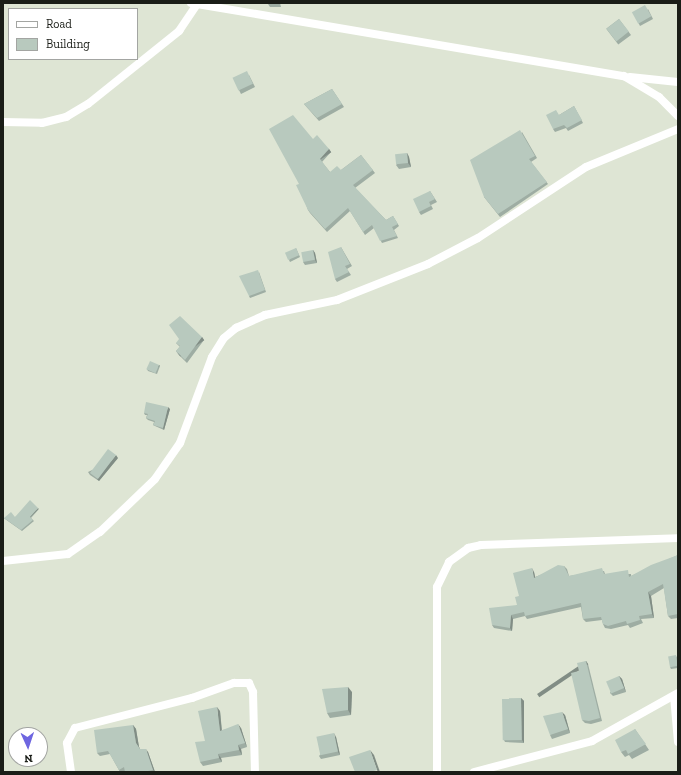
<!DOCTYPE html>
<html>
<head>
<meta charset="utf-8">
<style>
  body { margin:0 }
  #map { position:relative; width:681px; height:775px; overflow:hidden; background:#dee5d4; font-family:"Zilla Slab",serif }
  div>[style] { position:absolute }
  .minor>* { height:8px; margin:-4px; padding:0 4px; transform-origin:4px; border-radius:4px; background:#fff }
  .wall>* { inset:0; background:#9eada3; transform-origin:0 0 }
  .shaded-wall>* { inset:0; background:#818d85; transform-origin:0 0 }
  .building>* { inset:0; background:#b8c9be; transform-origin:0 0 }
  span { translate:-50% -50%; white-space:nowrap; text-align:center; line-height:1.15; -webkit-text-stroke:3.5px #fff; paint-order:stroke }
  .frame { position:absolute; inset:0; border:4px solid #1a1d17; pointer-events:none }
  .legend { position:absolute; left:8px; top:8px; width:130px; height:52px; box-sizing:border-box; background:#fff; border:1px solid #a3a5a2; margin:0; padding:5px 7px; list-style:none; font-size:12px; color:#1a1d17 }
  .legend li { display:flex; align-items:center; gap:8px; height:20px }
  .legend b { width:20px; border:1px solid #a3a5a2 }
  .north { position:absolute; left:8px; top:727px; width:40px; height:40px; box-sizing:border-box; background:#fff; border:1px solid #a3a5a2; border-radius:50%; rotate:177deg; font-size:11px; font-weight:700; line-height:16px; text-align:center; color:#1a1d17 }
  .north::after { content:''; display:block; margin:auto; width:14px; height:18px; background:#6e66e0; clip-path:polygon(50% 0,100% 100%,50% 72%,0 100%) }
</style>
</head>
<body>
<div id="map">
  <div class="minor">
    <div style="left:191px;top:3px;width:439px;rotate:9.6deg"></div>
    <div style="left:624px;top:76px;width:41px;rotate:31deg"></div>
    <div style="left:659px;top:97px;width:27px;rotate:45deg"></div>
    <div style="left:630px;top:77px;width:48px;rotate:5.9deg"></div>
    <div style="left:3px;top:122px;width:39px;rotate:1deg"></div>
    <div style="left:42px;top:123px;width:25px;rotate:-14deg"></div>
    <div style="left:66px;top:117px;width:26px;rotate:-31deg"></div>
    <div style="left:88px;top:104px;width:117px;rotate:-38.7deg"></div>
    <div style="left:179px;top:31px;width:34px;rotate:-56deg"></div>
    <div style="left:3px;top:561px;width:65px;rotate:-6.1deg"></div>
    <div style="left:68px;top:554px;width:39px;rotate:-35deg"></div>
    <div style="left:100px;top:532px;width:76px;rotate:-43.9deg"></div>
    <div style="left:155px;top:479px;width:44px;rotate:-55.2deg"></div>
    <div style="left:180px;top:443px;width:92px;rotate:-69.6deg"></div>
    <div style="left:212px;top:357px;width:22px;rotate:-58deg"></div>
    <div style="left:224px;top:338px;width:16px;rotate:-40deg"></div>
    <div style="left:236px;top:328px;width:32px;rotate:-24deg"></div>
    <div style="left:265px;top:315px;width:74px;rotate:-11.8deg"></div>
    <div style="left:337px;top:300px;width:98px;rotate:-21.6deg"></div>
    <div style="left:428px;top:264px;width:56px;rotate:-27.5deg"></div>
    <div style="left:478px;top:238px;width:129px;rotate:-33.3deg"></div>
    <div style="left:586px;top:167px;width:100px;rotate:-22.4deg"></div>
    <div style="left:674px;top:696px;width:46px;rotate:85deg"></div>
    <div style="left:71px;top:772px;width:29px;rotate:-98deg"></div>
    <div style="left:67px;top:743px;width:17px;rotate:-62deg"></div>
    <div style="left:75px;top:728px;width:121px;rotate:-14.4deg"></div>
    <div style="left:192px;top:698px;width:45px;rotate:-19.7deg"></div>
    <div style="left:234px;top:683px;width:15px"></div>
    <div style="left:249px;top:683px;width:10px;rotate:66deg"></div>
    <div style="left:253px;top:692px;width:80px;rotate:88.6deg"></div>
    <div style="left:437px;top:772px;width:185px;rotate:-90deg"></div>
    <div style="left:437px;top:587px;width:28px;rotate:-64deg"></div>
    <div style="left:449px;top:562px;width:24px;rotate:-36deg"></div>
    <div style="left:468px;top:548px;width:13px;rotate:-13deg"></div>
    <div style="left:481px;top:545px;width:197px;rotate:-2deg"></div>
    <div style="left:474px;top:772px;width:122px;rotate:-14.7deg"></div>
    <div style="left:592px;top:741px;width:98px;rotate:-29.2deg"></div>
  </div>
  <div class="wall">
    <div style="clip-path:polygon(280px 3px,281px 7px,270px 7px,268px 4px)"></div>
    <div style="clip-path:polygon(648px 9px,653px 19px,640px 26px,638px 22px)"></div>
    <div style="left:619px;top:19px;width:20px;height:16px;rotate:53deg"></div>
    <div style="clip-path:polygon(249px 75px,255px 87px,241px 94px,239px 90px)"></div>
    <div style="clip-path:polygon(332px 89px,344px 107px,319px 121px,304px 104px)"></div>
    <div style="clip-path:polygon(574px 106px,583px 123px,568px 131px,566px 128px,555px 132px,553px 129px,559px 115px)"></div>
    <div style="clip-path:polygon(522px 132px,537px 158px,531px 162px,548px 184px,500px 217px,484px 197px)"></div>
    <div style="clip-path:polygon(313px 139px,329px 149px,331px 152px,322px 162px,330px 172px,341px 170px,361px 155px,375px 173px,355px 188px,386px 220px,393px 216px,399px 226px,394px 230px,398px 238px,382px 243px,374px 228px,365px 235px,350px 211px,327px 232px,310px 213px,308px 210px,299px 184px)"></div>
    <div style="clip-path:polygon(407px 153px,409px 157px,411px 167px,399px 169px,396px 165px)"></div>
    <div style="clip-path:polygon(430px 191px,437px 202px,431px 205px,433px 209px,421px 215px,419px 212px)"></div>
    <div style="clip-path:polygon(341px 247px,352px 266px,347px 269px,351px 275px,337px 282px,335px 279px)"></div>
    <div style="clip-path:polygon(296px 248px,300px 257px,290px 262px,289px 260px)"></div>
    <div style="clip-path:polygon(313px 250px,315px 253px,317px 263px,305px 265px,303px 262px)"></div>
    <div style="clip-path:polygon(259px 272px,266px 292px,250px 298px,249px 296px)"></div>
    <div style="clip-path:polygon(202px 337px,204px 340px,187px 363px,178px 354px,176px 351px,180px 347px,176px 343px)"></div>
    <div style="clip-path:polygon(159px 365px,160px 366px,157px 374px,148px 371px,147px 369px)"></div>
    <div style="clip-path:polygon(170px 409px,164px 430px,155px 426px,153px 425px,154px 422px,148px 420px,146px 418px,147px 415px,145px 415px,144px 413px)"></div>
    <div style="clip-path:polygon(118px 458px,99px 481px,90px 475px,88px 472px)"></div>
    <div style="clip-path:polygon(39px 509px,31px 518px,34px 521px,22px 531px,5px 519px,4px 518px,15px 517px)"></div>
    <div style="clip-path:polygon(678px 555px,678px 618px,671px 619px,668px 616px,664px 588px,651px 596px,654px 618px,641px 619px,643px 623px,630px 628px,628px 625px,611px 629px,605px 628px,603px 624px,602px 620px,586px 622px,583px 619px,581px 607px,527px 619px,525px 616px,513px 619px,512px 631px,494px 628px,492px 625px,517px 605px,519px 596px,534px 572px,535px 577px,564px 566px,567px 569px,569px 576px,604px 571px,605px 574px,631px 574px,631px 576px)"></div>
    <div style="clip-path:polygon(677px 656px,678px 668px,671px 669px,670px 667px)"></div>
    <div style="clip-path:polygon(586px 661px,588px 664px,602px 721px,591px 724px,585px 723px,582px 720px,579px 671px)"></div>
    <div style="clip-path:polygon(619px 676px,622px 679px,626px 692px,613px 696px,610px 693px)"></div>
    <div style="clip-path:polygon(352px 692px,351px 715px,330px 718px,327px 713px)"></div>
    <div style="clip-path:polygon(521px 698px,524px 701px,524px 743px,505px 742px,503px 738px)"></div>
    <div style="clip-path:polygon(220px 711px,222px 730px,241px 728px,247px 747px,241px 749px,242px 755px,221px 758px,222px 762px,203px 766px,200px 762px,205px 741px)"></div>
    <div style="clip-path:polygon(565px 715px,570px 733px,552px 739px,550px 735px)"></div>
    <div style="clip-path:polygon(133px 725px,136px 729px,139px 747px,140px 749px,148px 752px,155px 772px,120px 772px,110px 754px,100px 756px,97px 753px)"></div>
    <div style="clip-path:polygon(635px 729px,649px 750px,632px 759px,629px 755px,625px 757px,621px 752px)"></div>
    <div style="clip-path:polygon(336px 737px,340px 755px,321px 759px,319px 756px)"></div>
  </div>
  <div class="shaded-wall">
    <div style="left:329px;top:149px;width:4px;height:13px;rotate:56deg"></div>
    <div style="clip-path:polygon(407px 153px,409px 157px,411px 167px,408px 163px)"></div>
    <div style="clip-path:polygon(313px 250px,315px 253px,317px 263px,315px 260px)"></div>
    <div style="left:202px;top:337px;width:4px;height:29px;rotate:56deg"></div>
    <div style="left:159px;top:365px;width:1px;height:9px;rotate:45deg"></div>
    <div style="clip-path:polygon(168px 407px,170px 409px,164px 430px,163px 428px)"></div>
    <div style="clip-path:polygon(116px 455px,118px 458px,99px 481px,97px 479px)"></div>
    <div style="left:38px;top:508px;width:1px;height:12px;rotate:45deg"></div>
    <div style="clip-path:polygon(532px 568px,534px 572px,536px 581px,534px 578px)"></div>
    <div style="clip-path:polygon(648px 592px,651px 596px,654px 618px,652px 614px)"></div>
    <div style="clip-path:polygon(511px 615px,513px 619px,512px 631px,510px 628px)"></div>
    <div style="left:586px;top:661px;width:4px;height:59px;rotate:56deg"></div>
    <div style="clip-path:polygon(619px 676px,622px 679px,626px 692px,624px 688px)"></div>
    <div style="clip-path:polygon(348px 687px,352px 692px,351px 715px,348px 710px)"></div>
    <div style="clip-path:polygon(521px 698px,524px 701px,524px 743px,522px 740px)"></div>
    <div style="clip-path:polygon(217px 707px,220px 711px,222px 735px,220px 731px)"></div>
    <div style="clip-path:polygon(562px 712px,565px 715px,570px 733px,568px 729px)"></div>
    <div style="clip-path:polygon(238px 724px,241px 728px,247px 747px,245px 743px)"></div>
    <div style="clip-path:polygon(133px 725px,136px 729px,139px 747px,142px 753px,136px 743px)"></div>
    <div style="clip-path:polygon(334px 733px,336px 737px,340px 755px,338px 752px)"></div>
    <div style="clip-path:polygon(238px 745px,241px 749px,242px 755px,239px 750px)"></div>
    <div style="clip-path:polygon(146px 749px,148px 752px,155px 772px,153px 770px)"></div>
    <div style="clip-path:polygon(370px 750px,374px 755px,380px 772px,378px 772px,377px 770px)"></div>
    <div style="clip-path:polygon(218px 754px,221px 758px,222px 762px,219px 758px)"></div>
  </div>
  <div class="building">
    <div style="clip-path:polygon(268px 3px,278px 3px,268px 4px)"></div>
    <div style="left:645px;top:5px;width:13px;height:15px;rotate:61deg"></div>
    <div style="left:619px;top:19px;width:16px;height:16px;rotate:52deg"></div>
    <div style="left:247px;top:71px;width:14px;height:16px;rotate:65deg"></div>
    <div style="clip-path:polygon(332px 89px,342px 104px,317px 118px,304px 104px)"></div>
    <div style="clip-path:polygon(574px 106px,582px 120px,567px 128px,564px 125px,553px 129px,546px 115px,556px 110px,559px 115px)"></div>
    <div style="clip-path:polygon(293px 115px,313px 139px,317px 135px,329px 149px,320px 159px,330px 172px,337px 166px,341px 170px,361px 155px,373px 170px,353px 185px,386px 220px,393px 216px,398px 224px,392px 227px,397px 236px,380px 241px,372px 225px,363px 232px,348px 208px,325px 229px,308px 210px,296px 185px,299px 184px,269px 129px)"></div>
    <div style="clip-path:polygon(520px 130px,535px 156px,529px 159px,547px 182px,498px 214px,484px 197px,470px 160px)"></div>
    <div style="left:407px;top:153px;width:10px;height:12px;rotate:84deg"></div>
    <div style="clip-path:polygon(430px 191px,435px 199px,429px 202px,431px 206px,419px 212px,413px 199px)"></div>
    <div style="clip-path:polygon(341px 247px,350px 264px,345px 266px,349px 272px,335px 279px,328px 252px)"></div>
    <div style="left:296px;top:248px;width:8px;height:12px;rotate:67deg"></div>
    <div style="left:313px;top:250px;width:10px;height:12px;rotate:79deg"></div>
    <div style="clip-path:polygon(258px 270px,265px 290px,249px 296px,239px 276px)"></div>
    <div style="clip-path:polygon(180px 316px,202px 337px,185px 360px,176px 351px,180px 346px,176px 343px,179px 339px,169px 325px)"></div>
    <div style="left:150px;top:361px;width:10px;height:9px;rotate:24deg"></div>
    <div style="clip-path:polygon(146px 402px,168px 407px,163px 428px,153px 425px,155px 421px,146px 418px,148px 414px,144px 413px)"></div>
    <div style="left:108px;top:449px;width:10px;height:30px;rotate:37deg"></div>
    <div style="clip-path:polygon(30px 500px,38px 508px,30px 517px,33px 520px,21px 530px,4px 518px,11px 512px,15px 517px)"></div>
    <div style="clip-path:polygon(678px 555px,678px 614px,668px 616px,663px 584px,648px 592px,652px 614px,639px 616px,640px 620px,627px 624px,626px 621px,608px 626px,603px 624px,601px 617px,583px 619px,581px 603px,525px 616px,524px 612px,511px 615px,510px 628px,492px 625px,489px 608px,517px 605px,515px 597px,519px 596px,513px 573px,532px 568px,534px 578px,558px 565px,564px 566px,569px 576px,602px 568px,604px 574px,628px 570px,629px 577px,651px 565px)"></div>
    <div style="left:676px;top:655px;width:11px;height:8px;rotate:80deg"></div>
    <div style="clip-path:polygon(586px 661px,600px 718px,589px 721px,582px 720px,571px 673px,579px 671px,577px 663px)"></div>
    <div style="left:619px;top:676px;width:13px;height:14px;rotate:67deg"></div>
    <div style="clip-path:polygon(348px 687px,348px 710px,327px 713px,322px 689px)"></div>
    <div style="left:521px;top:698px;width:42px;height:19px;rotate:89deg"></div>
    <div style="clip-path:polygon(217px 707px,220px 731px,238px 724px,245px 743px,238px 745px,239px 750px,218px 754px,219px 758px,200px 762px,195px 742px,205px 741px,198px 711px)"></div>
    <div style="clip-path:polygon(562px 712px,568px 729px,550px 735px,543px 716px)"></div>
    <div style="clip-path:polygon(133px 725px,136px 743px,140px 749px,146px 749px,153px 770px,148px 771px,148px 772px,125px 772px,124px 767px,119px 770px,108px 751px,97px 753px,94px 730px)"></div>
    <div style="clip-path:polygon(635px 729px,646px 744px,628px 754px,626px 750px,621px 752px,615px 740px)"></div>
    <div style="left:334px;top:733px;width:19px;height:18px;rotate:78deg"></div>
    <div style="clip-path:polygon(370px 750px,377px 770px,371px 772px,355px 772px,349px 757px)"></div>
  </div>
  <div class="frame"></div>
  <ul class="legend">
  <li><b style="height:5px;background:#fff"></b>Road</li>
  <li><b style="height:11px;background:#b8c9be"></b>Building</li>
  </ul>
  <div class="north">N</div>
</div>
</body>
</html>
